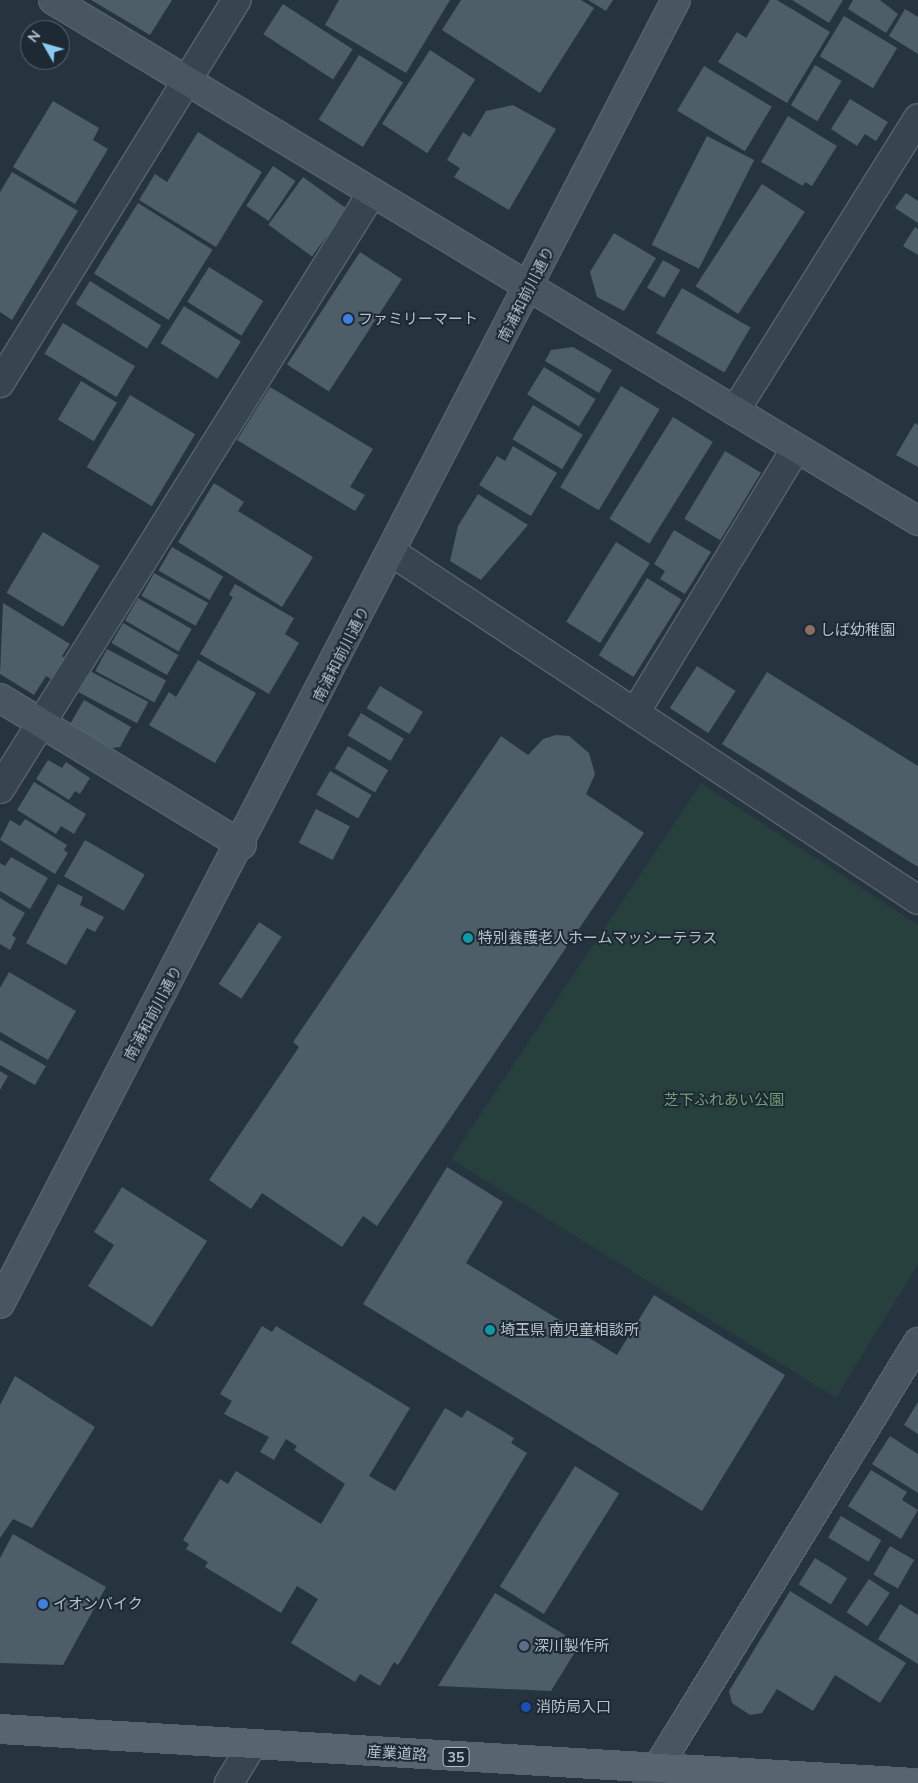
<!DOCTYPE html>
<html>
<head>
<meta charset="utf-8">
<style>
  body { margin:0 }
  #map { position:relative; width:918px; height:1783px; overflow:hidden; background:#25343e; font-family:Mulish,"Noto Sans JP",sans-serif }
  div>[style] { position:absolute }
  .green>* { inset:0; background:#273f3d }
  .building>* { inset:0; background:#4e5e69; transform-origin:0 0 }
  .roads { filter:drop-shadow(1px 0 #57636c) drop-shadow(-1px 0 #57636c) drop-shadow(0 1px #57636c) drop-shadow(0 -1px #57636c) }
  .street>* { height:28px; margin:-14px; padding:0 14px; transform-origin:14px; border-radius:14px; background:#39454e }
  .secondary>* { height:28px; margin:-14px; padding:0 14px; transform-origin:14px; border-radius:14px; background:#475661 }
  .primary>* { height:28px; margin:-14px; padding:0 14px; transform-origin:14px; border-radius:14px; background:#57656e }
  .dots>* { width:14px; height:14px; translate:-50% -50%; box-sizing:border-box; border:2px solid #1e2a33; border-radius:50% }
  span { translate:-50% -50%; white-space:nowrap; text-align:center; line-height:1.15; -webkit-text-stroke:4px #1e2a33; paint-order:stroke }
  .shield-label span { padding:1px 4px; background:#1e2a33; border:1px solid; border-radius:4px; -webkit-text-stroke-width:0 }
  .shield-label { font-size:14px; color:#b5c0c9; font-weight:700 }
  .street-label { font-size:15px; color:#b5c0c9 }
  .poi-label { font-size:15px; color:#b5c0c9 }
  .left { translate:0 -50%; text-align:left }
  .park-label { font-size:15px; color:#739e74 }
  .north { position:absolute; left:20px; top:20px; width:50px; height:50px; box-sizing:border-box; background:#1e2a33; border:1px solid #5a666f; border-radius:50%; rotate:308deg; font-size:14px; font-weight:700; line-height:20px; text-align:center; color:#b5c0c9 }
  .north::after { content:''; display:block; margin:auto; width:18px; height:22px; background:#8ccaf6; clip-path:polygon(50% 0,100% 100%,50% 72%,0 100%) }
</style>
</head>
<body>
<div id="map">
  <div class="green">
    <div style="clip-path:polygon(701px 783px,918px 925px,918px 1264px,836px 1398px,451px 1159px)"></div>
  </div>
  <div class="building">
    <div style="clip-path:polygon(91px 0,172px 0,150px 35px)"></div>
    <div style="clip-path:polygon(339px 0,450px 0,406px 73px,325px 25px)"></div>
    <div style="clip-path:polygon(461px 0,581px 0,594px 8px,540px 93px,442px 30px)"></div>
    <div style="clip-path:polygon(588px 0,613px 0,606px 11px)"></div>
    <div style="clip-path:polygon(770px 0,777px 0,830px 32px,787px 103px,718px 62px,737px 32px,746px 38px)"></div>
    <div style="clip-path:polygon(792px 0,843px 0,829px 23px)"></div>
    <div style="clip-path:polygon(853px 0,880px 0,898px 14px,886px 33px,848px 9px)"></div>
    <div style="left:283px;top:4px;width:83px;height:36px;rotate:33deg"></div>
    <div style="clip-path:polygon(905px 9px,918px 17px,918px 54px,889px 36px)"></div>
    <div style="left:844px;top:16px;width:62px;height:47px;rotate:31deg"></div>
    <div style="left:430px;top:50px;width:54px;height:88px;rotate:33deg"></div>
    <div style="left:359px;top:55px;width:52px;height:76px;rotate:32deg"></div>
    <div style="left:815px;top:65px;width:31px;height:47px;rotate:31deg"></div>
    <div style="left:704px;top:66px;width:79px;height:52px;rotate:31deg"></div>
    <div style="clip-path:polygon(850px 99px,888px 122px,876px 141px,865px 134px,857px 146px,831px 129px)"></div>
    <div style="clip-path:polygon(53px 101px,99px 128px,93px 140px,108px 149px,75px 204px,13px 167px)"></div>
    <div style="clip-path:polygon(513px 105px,556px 129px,509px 210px,454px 177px,460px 168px,447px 160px,463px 132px,470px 137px,486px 111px)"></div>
    <div style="clip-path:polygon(788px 116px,837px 146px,812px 186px,805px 182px,803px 186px,761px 162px)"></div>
    <div style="clip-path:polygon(198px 132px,262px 172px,216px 247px,139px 200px,155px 174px,167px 182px)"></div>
    <div style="left:707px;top:136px;width:53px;height:122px;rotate:27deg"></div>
    <div style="left:273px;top:166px;width:27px;height:48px;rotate:34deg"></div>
    <div style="clip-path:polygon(12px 172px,78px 211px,12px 320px,0 312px,0 192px)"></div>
    <div style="left:303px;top:177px;width:54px;height:59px;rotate:36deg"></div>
    <div style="left:762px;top:184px;width:51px;height:122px;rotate:33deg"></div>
    <div style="clip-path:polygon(906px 193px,918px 201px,918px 223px,895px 208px)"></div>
    <div style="left:138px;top:203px;width:88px;height:83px;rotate:32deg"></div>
    <div style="clip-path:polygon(915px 227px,918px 229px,918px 255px,903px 246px)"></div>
    <div style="clip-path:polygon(614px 233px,656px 258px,624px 311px,597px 297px,590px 272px)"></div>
    <div style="left:360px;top:252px;width:50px;height:134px;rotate:33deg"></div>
    <div style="left:663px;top:260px;width:20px;height:32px;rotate:30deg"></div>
    <div style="left:209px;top:267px;width:64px;height:41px;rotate:32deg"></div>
    <div style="left:90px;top:281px;width:84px;height:27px;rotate:32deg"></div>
    <div style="left:682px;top:288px;width:79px;height:52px;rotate:30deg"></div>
    <div style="left:184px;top:306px;width:67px;height:44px;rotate:32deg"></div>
    <div style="left:63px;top:323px;width:84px;height:36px;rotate:31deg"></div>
    <div style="clip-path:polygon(573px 347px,612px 370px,599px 393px,545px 361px,551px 350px)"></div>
    <div style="left:544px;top:367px;width:61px;height:32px;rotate:32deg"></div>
    <div style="left:81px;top:381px;width:42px;height:45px;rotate:31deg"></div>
    <div style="left:621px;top:386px;width:45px;height:118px;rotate:31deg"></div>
    <div style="clip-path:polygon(270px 387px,373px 449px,350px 487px,365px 495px,355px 511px,237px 440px)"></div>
    <div style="left:130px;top:395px;width:76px;height:84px;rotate:31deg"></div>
    <div style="left:533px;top:405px;width:58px;height:40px;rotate:31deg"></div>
    <div style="left:673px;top:417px;width:47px;height:120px;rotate:32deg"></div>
    <div style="clip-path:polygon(915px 423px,918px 425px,918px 467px,896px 455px)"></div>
    <div style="clip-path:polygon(513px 446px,557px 473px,531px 516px,479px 485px,497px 456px,505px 461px)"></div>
    <div style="left:725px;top:451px;width:42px;height:79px;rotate:31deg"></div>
    <div style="clip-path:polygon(214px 483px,244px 502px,238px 511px,313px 557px,282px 607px,178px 542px)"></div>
    <div style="clip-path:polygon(478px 494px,528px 525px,481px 580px,450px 561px,458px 526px)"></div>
    <div style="clip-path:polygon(674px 530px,711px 552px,685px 594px,660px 579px,665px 571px,654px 564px)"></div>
    <div style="left:43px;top:532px;width:66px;height:71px;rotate:31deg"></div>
    <div style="left:616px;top:542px;width:40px;height:94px;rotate:32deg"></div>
    <div style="left:172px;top:547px;width:59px;height:27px;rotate:30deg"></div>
    <div style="left:154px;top:573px;width:62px;height:26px;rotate:29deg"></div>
    <div style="left:647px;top:578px;width:41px;height:91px;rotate:32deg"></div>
    <div style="clip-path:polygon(235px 584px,294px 618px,285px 634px,299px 643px,269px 694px,200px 654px,233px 597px,229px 595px)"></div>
    <div style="left:138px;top:598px;width:62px;height:26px;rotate:30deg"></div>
    <div style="clip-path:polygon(3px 603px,70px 644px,62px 656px,70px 662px,58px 683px,46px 676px,34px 695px,0 674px)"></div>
    <div style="left:123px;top:623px;width:64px;height:23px;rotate:30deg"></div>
    <div style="left:107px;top:649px;width:67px;height:25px;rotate:28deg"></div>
    <div style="clip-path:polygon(198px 660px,256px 693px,215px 763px,149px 725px,169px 692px,176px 697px)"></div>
    <div style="left:697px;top:666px;width:46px;height:50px;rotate:33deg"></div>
    <div style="left:90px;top:671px;width:66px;height:24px;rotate:28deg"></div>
    <div style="clip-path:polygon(767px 672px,918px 766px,918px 867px,722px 744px)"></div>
    <div style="left:380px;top:686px;width:50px;height:26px;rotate:31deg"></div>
    <div style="clip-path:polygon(84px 700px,131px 727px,120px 747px,112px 748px,70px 724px)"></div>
    <div style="left:361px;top:713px;width:50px;height:26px;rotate:31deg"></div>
    <div style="clip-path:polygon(556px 735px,569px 736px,589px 753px,595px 774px,586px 794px,644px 833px,377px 1226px,363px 1216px,342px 1247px,262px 1193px,251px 1209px,209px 1180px,299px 1047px,293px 1042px,501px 736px,528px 755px,543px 739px)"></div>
    <div style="left:348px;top:746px;width:47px;height:26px;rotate:31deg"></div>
    <div style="clip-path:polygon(48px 760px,62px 768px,66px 762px,90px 778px,80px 794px,75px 791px,69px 800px,36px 779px)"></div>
    <div style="left:330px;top:771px;width:48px;height:27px;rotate:30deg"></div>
    <div style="clip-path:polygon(34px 782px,86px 814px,74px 834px,61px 826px,56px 834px,17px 810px)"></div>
    <div style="left:316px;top:809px;width:38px;height:38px;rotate:27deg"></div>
    <div style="clip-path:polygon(25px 819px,67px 845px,64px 850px,68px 853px,55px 874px,0 840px,10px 820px,20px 826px)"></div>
    <div style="left:85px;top:840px;width:69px;height:42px;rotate:30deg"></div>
    <div style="clip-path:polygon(11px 857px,48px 878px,30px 909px,0 891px,0 863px,5px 866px)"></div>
    <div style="clip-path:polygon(58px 884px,83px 897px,80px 905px,104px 917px,95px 932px,87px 928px,66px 965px,26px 943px)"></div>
    <div style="clip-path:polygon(0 898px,25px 913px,12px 935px,16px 938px,10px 950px,0 944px)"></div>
    <div style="left:259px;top:922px;width:27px;height:74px;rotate:33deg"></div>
    <div style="clip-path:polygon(9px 972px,76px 1011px,48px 1060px,0 1032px,0 988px)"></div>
    <div style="clip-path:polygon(0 1040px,46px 1066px,35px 1085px,0 1065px)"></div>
    <div style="clip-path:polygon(0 1071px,8px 1076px,0 1090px)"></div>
    <div style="clip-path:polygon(447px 1167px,503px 1202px,466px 1263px,617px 1355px,654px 1295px,785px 1375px,702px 1511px,363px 1304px)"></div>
    <div style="clip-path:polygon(122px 1187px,207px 1241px,152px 1327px,88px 1286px,114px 1245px,94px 1232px)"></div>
    <div style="clip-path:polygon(262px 1326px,272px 1332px,276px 1326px,410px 1408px,369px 1476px,395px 1491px,445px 1408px,462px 1418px,467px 1410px,514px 1438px,511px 1443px,527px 1453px,398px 1665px,394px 1662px,380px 1686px,360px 1674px,355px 1682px,291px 1643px,318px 1599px,297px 1586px,281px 1613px,205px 1567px,208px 1562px,186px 1549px,189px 1544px,183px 1540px,220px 1479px,228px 1484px,236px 1471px,321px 1524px,345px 1484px,294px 1450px,297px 1446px,286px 1439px,274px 1460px,260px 1452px,269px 1437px,224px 1414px,232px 1401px,220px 1394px)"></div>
    <div style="clip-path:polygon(15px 1376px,95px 1427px,32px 1528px,13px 1519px,0 1538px,0 1405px)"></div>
    <div style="clip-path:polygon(918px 1402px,918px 1434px,904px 1425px)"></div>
    <div style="clip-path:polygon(890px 1436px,918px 1454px,918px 1493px,872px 1464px)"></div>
    <div style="left:575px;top:1466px;width:52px;height:142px;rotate:32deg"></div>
    <div style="clip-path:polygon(871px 1470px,907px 1492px,902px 1500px,918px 1510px,901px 1539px,848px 1506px)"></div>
    <div style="left:841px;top:1516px;width:47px;height:25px;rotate:31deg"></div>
    <div style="clip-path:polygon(13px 1534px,106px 1587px,63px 1665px,0 1663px,0 1558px)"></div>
    <div style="left:890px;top:1546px;width:28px;height:33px;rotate:30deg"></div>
    <div style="left:815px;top:1558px;width:38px;height:31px;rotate:32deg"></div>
    <div style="left:869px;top:1579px;width:25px;height:40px;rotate:34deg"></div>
    <div style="clip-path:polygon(790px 1591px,906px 1663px,880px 1703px,835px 1675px,813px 1711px,777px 1689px,762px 1713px,750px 1715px,732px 1703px,729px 1691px)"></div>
    <div style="clip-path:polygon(495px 1593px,580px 1644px,551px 1691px,438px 1686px)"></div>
    <div style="clip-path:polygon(900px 1604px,918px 1615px,918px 1664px,878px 1639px)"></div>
  </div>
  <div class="roads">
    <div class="street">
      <div style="left:0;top:383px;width:450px;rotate:-58.3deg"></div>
      <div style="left:735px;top:411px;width:345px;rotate:-58deg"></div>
      <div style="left:393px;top:553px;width:629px;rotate:33.46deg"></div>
      <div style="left:635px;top:713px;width:310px;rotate:-58.7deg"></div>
      <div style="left:0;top:789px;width:703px;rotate:-58.03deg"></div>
      <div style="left:229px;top:1783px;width:44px;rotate:-58.8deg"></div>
    </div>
    <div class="secondary">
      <div style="left:53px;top:0;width:1010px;rotate:31.06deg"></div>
      <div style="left:0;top:698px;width:283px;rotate:31.3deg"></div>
      <div style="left:0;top:1304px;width:1469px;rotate:-62.6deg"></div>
      <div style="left:648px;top:1783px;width:517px;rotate:-58.52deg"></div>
    </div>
    <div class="primary">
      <div style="left:0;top:1729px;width:915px;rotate:3.38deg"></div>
    </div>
  </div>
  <div class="dots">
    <div style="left:348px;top:319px;background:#3f7fe0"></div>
    <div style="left:810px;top:630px;background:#8d6e63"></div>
    <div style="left:468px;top:938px;background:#0f9aa8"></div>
    <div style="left:490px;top:1330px;background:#0f9aa8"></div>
    <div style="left:43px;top:1604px;background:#3f7fe0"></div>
    <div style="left:524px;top:1646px;background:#5c6f8a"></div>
    <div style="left:526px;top:1707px;background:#1a4fb4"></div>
  </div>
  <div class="shield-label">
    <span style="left:456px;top:1757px">35</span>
  </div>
  <div class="street-label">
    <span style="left:526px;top:294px;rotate:-63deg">南浦和前川通り</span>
    <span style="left:341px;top:654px;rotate:-63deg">南浦和前川通り</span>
    <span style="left:153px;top:1013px;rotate:-62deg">南浦和前川通り</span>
    <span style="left:397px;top:1753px;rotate:3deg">産業道路</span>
  </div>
  <div class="poi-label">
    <span class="left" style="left:358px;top:319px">ファミリーマート</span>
    <span class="left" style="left:820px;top:630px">しば幼稚園</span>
    <span class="left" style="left:478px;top:938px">特別養護老人ホームマッシーテラス</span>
    <span class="left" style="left:500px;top:1330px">埼玉県 南児童相談所</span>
    <span class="left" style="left:53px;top:1604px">イオンバイク</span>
    <span class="left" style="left:534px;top:1646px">深川製作所</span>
    <span class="left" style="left:536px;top:1707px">消防局入口</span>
  </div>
  <div class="park-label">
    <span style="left:724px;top:1100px">芝下ふれあい公園</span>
  </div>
  <div class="north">N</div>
</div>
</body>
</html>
